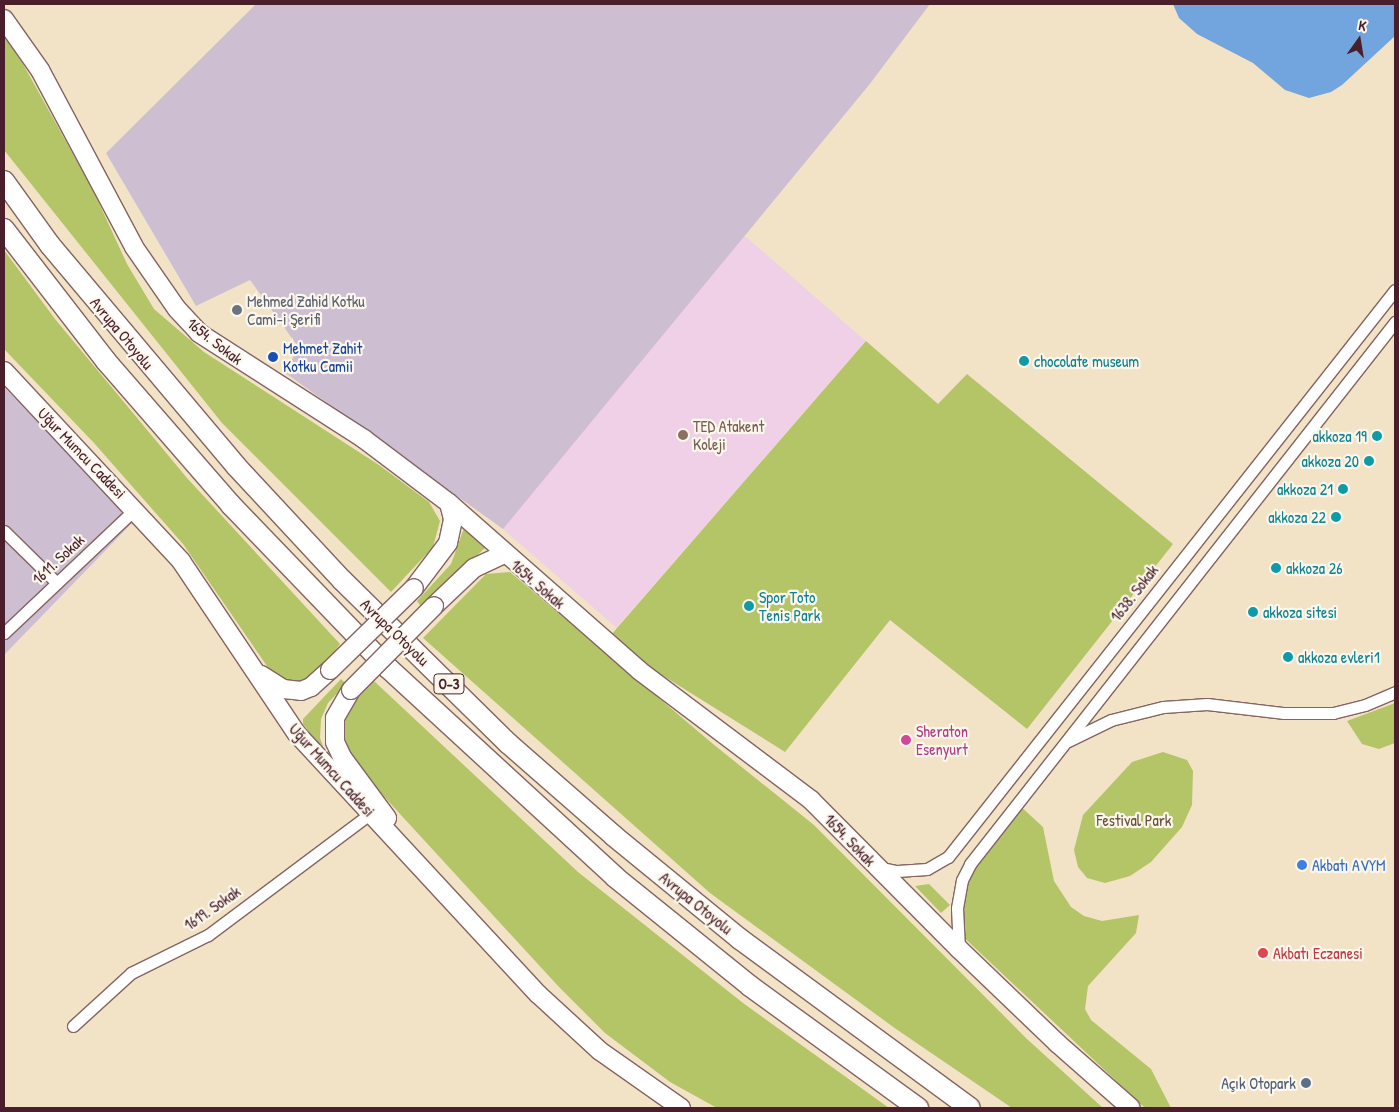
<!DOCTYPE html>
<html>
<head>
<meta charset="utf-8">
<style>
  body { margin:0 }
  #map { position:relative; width:1399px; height:1112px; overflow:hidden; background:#f2e3c7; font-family:"Patrick Hand",sans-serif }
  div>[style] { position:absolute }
  .built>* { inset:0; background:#efd0e6; transform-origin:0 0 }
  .industrial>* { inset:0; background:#cdbed2 }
  .green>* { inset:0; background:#b4c568 }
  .water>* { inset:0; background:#72a5de }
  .roads { filter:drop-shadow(1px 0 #856462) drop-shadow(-1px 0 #856462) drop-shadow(0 1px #856462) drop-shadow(0 -1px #856462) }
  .minor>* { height:11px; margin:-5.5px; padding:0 5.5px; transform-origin:5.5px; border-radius:5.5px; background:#fff }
  .primary>* { height:18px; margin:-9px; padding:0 9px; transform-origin:9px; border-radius:9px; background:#fff }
  .motorway>* { height:20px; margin:-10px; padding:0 10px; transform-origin:10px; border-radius:10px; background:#fff }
  .bridges { filter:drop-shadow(1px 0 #856462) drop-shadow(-1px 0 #856462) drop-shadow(0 1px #856462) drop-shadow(0 -1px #856462) }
  .primary-bridge>* { height:18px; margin:-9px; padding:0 9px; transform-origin:9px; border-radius:9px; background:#fff }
  .dots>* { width:14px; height:14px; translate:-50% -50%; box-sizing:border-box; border:2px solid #fbf7ec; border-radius:50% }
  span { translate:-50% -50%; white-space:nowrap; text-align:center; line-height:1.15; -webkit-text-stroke:4.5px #fbf7ec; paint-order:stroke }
  .shield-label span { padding:1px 4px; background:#fbf7ec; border:1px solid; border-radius:4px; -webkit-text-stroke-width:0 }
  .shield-label { font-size:15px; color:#4a1f2b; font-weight:700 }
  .worship-label { font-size:16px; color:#5b616d }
  .left { translate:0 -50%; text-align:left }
  .street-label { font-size:16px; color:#4a1f2b }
  .transit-label { font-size:16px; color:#164399 }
  .culture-label { font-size:16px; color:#0d838f }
  .right { translate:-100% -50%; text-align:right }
  .education-label { font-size:16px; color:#785e54 }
  .hotel-label { font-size:16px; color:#b23c85 }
  .park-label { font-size:16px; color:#6a513d }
  .shop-label { font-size:16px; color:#366cbe }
  .health-label { font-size:16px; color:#be3a42 }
  .service-label { font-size:16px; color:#4e5e75 }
  .frame { position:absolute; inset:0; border:5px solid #4a1f2b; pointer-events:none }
  .north { position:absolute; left:1334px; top:15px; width:50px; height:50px; -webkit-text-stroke:4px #fbf7ec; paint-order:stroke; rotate:13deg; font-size:14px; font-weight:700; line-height:20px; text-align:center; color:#4a1f2b }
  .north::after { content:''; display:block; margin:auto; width:18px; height:22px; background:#4a1f2b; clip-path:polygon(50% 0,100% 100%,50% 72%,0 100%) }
</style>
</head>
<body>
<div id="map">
  <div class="built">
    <div style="left:745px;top:236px;width:160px;height:380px;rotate:41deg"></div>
  </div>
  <div class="industrial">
    <div style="clip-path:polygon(256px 4px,930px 4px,869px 85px,503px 529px,284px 372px,299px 348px,250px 280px,196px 306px,106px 153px)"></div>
    <div style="clip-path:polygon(4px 387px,133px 522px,4px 655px)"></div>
  </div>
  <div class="green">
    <div style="clip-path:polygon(4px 36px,23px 64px,93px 190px,127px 264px,154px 309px,204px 352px,379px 465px,429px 502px,440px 521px,433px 547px,391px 592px,222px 423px,4px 150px)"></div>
    <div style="clip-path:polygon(4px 250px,55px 319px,187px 478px,340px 644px,317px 675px,294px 685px,269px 669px,183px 544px,94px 443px,4px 349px)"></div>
    <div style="clip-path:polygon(866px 341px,938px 404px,967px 374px,1173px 544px,1027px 729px,890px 620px,785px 752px,654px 670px,611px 635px)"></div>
    <div style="clip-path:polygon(464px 528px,486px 547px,422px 608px,417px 601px,451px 564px)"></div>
    <div style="clip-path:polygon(510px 572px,713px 744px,814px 825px,1027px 1039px,1103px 1108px,1012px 1108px,896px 1029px,710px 893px,423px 638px,486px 574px)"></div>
    <div style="clip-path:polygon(341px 679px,346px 684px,328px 703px,321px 719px,320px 738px,327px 757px,303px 724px,303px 719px)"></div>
    <div style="clip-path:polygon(374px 681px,578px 872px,743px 1003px,889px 1108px,717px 1108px,670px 1082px,605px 1033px,559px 987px,367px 778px,346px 748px,342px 735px,344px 712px)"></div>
    <div style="clip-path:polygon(1395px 703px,1395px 743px,1379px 749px,1362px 744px,1347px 721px)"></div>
    <div style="clip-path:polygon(1163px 752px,1187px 760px,1193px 771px,1192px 805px,1182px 827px,1151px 862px,1130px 876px,1105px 883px,1087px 878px,1078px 867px,1074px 850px,1083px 815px,1132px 762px)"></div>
    <div style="clip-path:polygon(1018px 804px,1043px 827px,1054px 881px,1071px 907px,1084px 916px,1102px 921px,1139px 915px,1136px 933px,1088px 986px,1085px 1009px,1091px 1020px,1151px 1069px,1171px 1108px,1145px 1108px,957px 931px,960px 887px)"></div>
    <div style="clip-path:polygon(929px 884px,950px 905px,941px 913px,915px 886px)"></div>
  </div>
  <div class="water">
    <div style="clip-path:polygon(1173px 4px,1395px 4px,1395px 36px,1342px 85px,1331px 92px,1309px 98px,1285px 90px,1253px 63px,1197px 34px,1179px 18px)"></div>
  </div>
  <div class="roads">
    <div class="minor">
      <div style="left:4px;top:531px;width:74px;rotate:44.5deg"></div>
      <div style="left:4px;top:633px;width:180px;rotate:-43.4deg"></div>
      <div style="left:1068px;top:741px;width:48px;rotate:-26deg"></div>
      <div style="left:1111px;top:720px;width:54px;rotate:-14deg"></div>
      <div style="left:1163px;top:707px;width:44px;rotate:-3.9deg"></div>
      <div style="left:1207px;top:704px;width:78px;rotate:6.7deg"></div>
      <div style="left:1284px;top:713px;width:49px"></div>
      <div style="left:1333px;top:713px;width:33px;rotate:-14deg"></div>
      <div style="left:1365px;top:705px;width:33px;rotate:-23deg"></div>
      <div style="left:881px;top:868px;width:16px;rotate:11deg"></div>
      <div style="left:897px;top:871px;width:30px;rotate:-4deg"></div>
      <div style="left:927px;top:869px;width:24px;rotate:-30deg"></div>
      <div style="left:948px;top:857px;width:722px;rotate:-51.75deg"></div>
      <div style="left:959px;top:949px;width:41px;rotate:-92.8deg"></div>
      <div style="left:957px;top:908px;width:28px;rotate:-80deg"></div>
      <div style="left:962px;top:880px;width:18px;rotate:-63deg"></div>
      <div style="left:970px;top:864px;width:689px;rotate:-51.9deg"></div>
      <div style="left:73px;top:1026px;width:79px;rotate:-42.4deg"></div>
      <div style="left:131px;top:973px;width:86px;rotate:-26.3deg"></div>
      <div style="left:208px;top:935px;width:202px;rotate:-36.8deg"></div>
    </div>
    <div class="primary">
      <div style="left:4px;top:19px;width:62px;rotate:54.8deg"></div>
      <div style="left:40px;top:70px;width:200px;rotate:62deg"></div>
      <div style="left:134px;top:247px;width:75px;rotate:55.3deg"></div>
      <div style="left:177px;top:309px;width:33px;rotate:47deg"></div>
      <div style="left:199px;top:333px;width:196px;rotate:32.7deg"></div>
      <div style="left:364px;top:439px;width:106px;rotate:37deg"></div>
      <div style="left:449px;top:503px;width:254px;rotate:41.3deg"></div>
      <div style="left:640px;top:671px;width:214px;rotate:37deg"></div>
      <div style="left:811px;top:800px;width:210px;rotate:45.2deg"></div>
      <div style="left:959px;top:949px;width:136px;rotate:43.8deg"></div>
      <div style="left:1057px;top:1043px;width:98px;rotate:41.3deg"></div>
      <div style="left:4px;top:371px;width:260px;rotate:47deg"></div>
      <div style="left:181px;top:561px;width:208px;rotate:56.2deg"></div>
      <div style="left:297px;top:734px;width:355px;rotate:47.2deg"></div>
      <div style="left:538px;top:994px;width:84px;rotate:42.6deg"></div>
      <div style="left:600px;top:1051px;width:99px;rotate:35.1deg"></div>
      <div style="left:414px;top:588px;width:56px;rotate:-52.9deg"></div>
      <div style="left:448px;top:543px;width:25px;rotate:-78deg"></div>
      <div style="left:453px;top:519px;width:16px;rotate:-104deg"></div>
      <div style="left:434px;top:606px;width:55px;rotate:-43.5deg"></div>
      <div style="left:474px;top:568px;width:33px;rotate:-25deg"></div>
      <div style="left:261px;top:675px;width:26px;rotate:32deg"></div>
      <div style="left:283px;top:689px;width:18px;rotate:6deg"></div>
      <div style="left:301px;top:691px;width:11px;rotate:-22deg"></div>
      <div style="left:311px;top:687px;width:25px;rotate:-42deg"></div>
      <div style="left:351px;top:690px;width:32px;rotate:120deg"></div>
      <div style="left:335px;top:718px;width:24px;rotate:90deg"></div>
      <div style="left:335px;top:742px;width:17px;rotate:65deg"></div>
      <div style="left:342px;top:757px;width:76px;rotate:53.6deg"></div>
    </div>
    <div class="motorway">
      <div style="left:4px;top:181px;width:79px;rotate:54.3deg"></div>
      <div style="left:50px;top:245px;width:289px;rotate:49.9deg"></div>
      <div style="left:236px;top:466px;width:156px;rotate:47.1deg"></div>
      <div style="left:342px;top:580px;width:234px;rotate:44.5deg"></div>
      <div style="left:509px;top:744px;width:140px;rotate:41.2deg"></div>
      <div style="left:614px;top:836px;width:163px;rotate:39.3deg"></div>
      <div style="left:740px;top:939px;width:285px;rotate:36.3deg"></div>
      <div style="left:4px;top:229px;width:167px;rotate:52.3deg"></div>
      <div style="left:106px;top:361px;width:191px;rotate:49deg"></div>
      <div style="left:231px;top:505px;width:226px;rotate:46.1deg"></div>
      <div style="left:388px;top:668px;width:309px;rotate:42.6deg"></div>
      <div style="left:615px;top:877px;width:174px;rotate:38.9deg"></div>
      <div style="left:750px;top:986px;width:208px;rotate:36deg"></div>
    </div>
  </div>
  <div class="bridges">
    <div class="primary-bridge">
      <div style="left:330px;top:670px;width:117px;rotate:-44.3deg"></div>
      <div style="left:351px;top:690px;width:118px;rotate:-45.3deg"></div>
    </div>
  </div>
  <div class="dots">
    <div style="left:237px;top:310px;background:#6b7280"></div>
    <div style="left:273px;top:357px;background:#1a4fb4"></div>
    <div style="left:1024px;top:361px;background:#0f9aa8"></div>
    <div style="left:683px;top:435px;background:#8d6e63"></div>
    <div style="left:1377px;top:436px;background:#0f9aa8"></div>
    <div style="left:1369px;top:461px;background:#0f9aa8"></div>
    <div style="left:1343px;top:489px;background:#0f9aa8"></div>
    <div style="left:1336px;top:517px;background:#0f9aa8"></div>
    <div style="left:1276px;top:568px;background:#0f9aa8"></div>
    <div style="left:749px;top:606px;background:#0f9aa8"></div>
    <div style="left:1253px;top:612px;background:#0f9aa8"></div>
    <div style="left:1288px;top:657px;background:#0f9aa8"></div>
    <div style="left:906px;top:740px;background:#d1479c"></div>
    <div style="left:1302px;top:865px;background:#3f7fe0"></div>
    <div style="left:1263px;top:953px;background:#e0444e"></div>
    <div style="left:1306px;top:1083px;background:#5c6f8a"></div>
  </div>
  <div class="shield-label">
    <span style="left:449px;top:684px">O-3</span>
  </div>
  <div class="worship-label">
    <span class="left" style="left:247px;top:310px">Mehmed Zahid Kotku<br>Cami-i Şerifi</span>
  </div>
  <div class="street-label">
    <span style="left:122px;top:333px;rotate:50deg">Avrupa Otoyolu</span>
    <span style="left:215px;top:341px;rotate:38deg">1654. Sokak</span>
    <span style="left:82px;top:453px;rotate:46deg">Uğur Mumcu Caddesi</span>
    <span style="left:58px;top:559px;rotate:-43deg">1611. Sokak</span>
    <span style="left:538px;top:584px;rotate:41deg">1654. Sokak</span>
    <span style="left:1134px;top:593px;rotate:-52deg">1638. Sokak</span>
    <span style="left:395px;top:632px;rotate:44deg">Avrupa Otoyolu</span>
    <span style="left:332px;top:770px;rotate:48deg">Uğur Mumcu Caddesi</span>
    <span style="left:850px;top:840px;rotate:46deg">1654. Sokak</span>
    <span style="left:696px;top:903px;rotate:39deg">Avrupa Otoyolu</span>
    <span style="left:212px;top:908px;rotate:-35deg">1619. Sokak</span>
  </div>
  <div class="transit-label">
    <span class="left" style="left:283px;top:357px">Mehmet Zahit<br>Kotku Camii</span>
  </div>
  <div class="culture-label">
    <span class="left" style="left:1034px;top:361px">chocolate museum</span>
    <span class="right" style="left:1367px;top:436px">akkoza 19</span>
    <span class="right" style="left:1359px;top:461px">akkoza 20</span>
    <span class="right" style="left:1333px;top:489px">akkoza 21</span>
    <span class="right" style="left:1326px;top:517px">akkoza 22</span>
    <span class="left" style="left:1286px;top:568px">akkoza 26</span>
    <span class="left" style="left:759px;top:606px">Spor Toto<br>Tenis Park</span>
    <span class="left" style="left:1263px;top:612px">akkoza sitesi</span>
    <span class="left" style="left:1298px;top:657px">akkoza evleri1</span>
  </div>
  <div class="education-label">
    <span class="left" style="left:693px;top:435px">TED Atakent<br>Koleji</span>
  </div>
  <div class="hotel-label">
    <span class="left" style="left:916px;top:740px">Sheraton<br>Esenyurt</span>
  </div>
  <div class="park-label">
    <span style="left:1134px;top:820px">Festival Park</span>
  </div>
  <div class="shop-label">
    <span class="left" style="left:1312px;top:865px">Akbatı AVYM</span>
  </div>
  <div class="health-label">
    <span class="left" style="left:1273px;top:953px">Akbatı Eczanesi</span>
  </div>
  <div class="service-label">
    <span class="right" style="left:1296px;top:1083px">Açık Otopark</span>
  </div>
  <div class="frame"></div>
  <div class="north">K</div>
</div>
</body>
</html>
